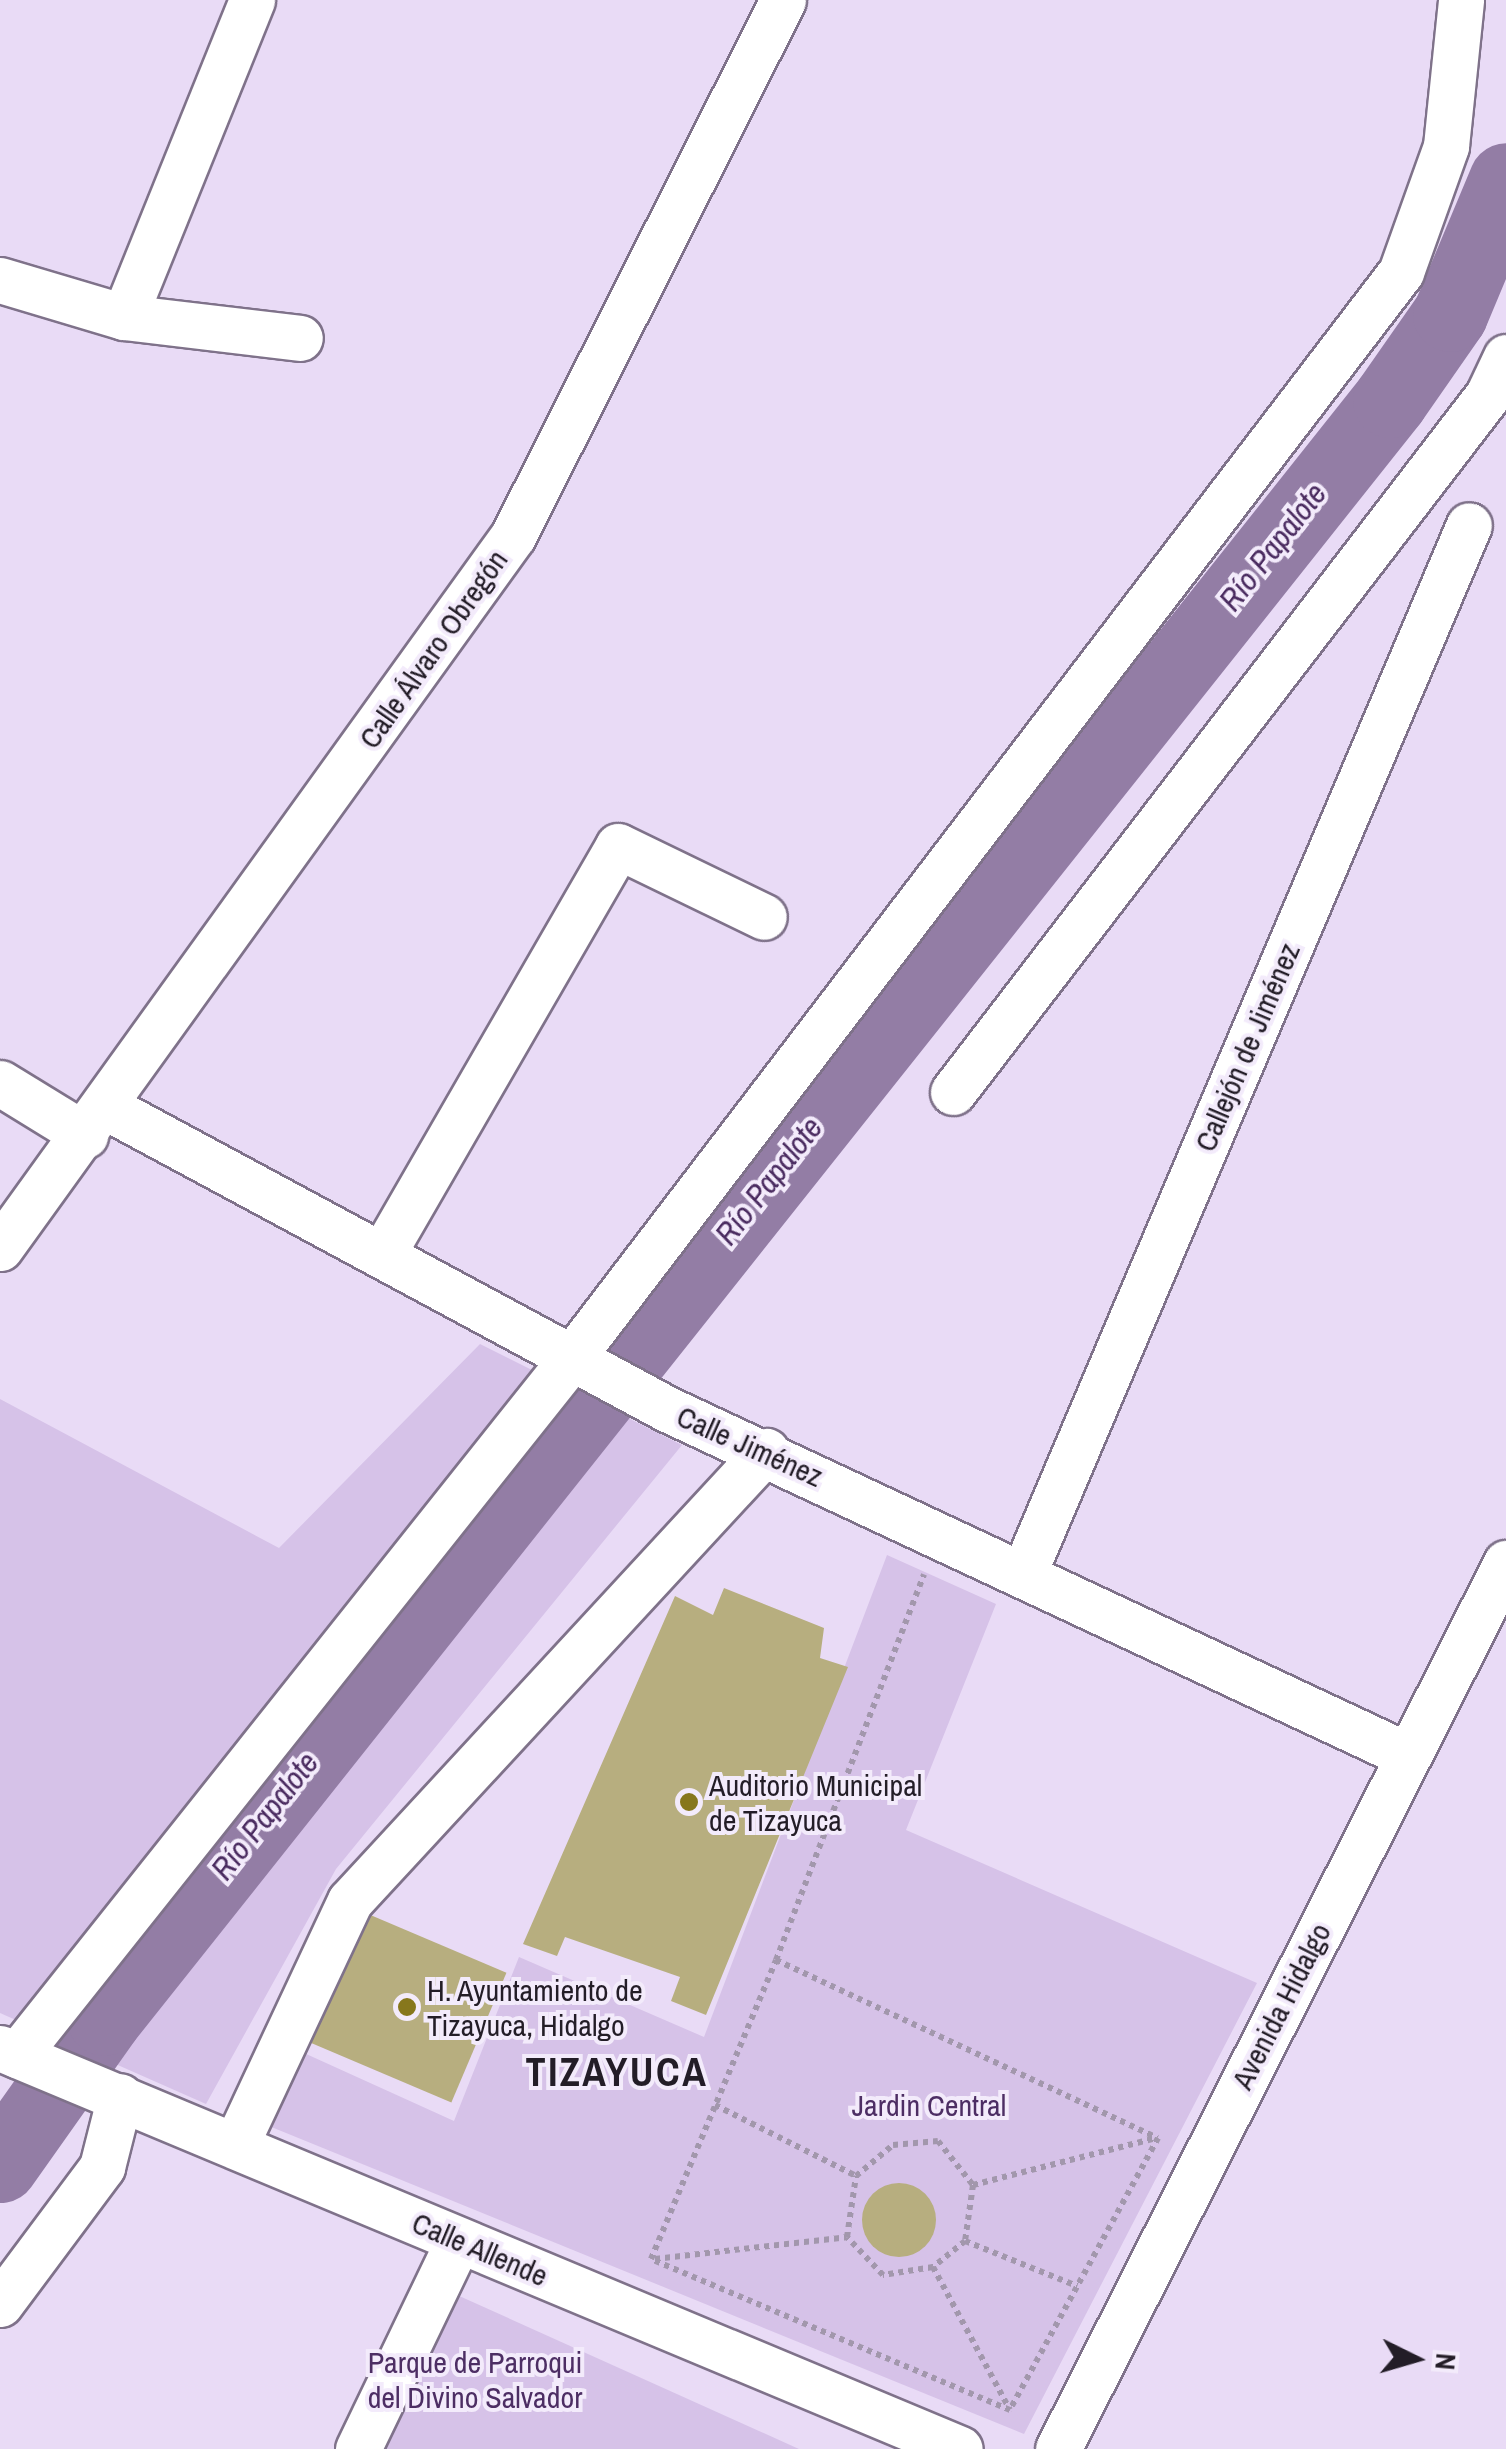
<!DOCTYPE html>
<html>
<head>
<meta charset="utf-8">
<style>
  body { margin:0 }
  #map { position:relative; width:1506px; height:2449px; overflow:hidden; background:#e9dbf6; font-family:"Archivo Narrow",sans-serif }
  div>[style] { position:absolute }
  .green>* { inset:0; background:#d6c2e8 }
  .river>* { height:75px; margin:-37.5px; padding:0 37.5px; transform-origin:37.5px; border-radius:37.5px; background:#937da5 }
  .building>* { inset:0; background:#b7ae7f; transform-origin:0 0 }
  .round { border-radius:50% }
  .path>* { height:6px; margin-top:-3px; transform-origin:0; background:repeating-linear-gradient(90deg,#a297ac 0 5px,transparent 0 10px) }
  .roads { filter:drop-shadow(2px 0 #7f728a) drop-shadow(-2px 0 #7f728a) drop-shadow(0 2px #7f728a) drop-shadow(0 -2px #7f728a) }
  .minor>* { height:45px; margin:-22.5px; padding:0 22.5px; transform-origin:22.5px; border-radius:22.5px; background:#fff }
  .dots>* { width:28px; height:28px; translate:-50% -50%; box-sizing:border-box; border:5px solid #f3ebfb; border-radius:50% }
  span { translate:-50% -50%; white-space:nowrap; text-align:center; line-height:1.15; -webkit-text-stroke:8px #f3ebfb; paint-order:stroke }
  .street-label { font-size:30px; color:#231d27 }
  .poi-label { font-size:30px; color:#231d27 }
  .left { translate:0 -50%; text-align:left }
  .park-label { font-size:30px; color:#4d2e64 }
  .water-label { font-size:32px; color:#4a2b60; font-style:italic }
  .district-label { font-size:40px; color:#231d27; font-weight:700; letter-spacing:2.5px }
  .north { position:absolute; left:1366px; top:2309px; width:100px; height:100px; -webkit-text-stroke:8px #f3ebfb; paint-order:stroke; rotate:95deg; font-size:28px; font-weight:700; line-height:40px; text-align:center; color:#231d27 }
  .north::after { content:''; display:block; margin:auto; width:35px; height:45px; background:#231d27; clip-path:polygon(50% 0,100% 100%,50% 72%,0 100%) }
</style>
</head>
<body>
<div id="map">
  <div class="green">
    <div style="clip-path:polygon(480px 1344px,682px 1445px,336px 1869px,206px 2104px,0 2013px,0 1399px,279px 1548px)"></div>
    <div style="clip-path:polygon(887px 1555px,996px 1604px,906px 1830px,1257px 1983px,1024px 2434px,264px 2124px,293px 2048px,454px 2121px,519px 1957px,704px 2037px)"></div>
    <div style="clip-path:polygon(437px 2286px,799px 2449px,364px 2449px)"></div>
  </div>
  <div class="river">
    <div style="left:0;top:2165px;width:180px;rotate:-54.7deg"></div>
    <div style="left:104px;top:2018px;width:2067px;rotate:-51.52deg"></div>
    <div style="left:1390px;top:400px;width:105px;rotate:-55.1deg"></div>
    <div style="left:1450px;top:314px;width:145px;rotate:-67.3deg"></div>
  </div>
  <div class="building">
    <div style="clip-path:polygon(724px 1588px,824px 1628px,820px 1658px,848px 1667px,706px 2015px,671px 2001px,680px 1977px,565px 1937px,557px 1956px,523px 1944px,675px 1596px,713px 1615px)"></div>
    <div style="left:361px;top:1911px;width:158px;height:141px;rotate:23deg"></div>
    <div class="round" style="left:862px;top:2183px;width:74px;height:74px"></div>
  </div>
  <div class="path">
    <div style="left:776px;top:1960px;width:421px;rotate:25deg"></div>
    <div style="left:1158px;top:2138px;width:310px;rotate:118.6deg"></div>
    <div style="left:1010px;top:2410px;width:389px;rotate:-157.2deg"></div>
    <div style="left:651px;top:2259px;width:324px;rotate:-67.3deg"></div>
    <div style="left:776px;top:1960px;width:413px;rotate:-69deg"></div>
    <div style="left:715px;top:2105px;width:158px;rotate:26.7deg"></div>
    <div style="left:938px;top:2141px;width:56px;rotate:51.5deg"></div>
    <div style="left:973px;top:2185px;width:57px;rotate:98.1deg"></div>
    <div style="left:965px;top:2241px;width:41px;rotate:140.9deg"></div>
    <div style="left:933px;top:2267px;width:51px;rotate:170.9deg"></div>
    <div style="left:883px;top:2275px;width:52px;rotate:-133.5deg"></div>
    <div style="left:847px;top:2237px;width:62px;rotate:-81.6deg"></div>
    <div style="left:856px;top:2176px;width:48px;rotate:-40deg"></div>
    <div style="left:893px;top:2145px;width:45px;rotate:-5.1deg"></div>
    <div style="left:973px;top:2185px;width:189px;rotate:-14.4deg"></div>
    <div style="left:965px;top:2241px;width:121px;rotate:21.9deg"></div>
    <div style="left:655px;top:2259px;width:193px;rotate:-6.5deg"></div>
    <div style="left:933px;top:2267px;width:162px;rotate:61.7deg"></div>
  </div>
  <div class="roads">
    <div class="minor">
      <div style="left:0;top:280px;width:129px;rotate:16.6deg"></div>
      <div style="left:124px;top:317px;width:177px;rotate:6.8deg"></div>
      <div style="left:124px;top:317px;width:342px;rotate:-68deg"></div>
      <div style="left:0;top:1083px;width:100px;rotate:31.5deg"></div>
      <div style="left:953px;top:1092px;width:879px;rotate:-52.49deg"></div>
      <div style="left:1488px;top:395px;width:42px;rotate:-64.7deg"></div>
      <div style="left:108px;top:1108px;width:635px;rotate:28.3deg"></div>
      <div style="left:667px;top:1409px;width:817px;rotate:25.06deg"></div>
      <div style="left:0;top:1248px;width:878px;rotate:-54.23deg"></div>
      <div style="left:513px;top:536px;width:600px;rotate:-63.26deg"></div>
      <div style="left:382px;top:1255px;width:472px;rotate:-60deg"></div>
      <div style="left:618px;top:846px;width:162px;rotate:25.9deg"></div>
      <div style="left:1025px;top:1570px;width:1135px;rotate:-66.98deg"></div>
      <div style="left:0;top:2048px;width:1040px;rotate:22.67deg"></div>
      <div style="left:17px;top:2055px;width:888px;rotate:-51.49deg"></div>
      <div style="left:570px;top:1360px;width:1369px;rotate:-52.63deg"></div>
      <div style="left:1401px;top:272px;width:134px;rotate:-70.3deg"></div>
      <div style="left:1446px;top:146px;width:147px;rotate:-84.1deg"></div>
      <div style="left:237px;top:2142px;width:266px;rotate:-64.9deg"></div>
      <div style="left:350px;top:1901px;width:613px;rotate:-47.25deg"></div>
      <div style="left:0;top:2304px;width:171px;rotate:-53.3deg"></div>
      <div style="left:102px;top:2167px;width:73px;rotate:-75.8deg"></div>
      <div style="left:358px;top:2449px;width:231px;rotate:-64.3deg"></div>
      <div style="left:1058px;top:2449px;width:993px;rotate:-63.18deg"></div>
    </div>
  </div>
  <div class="dots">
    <div style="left:689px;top:1802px;background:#87771c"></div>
    <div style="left:407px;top:2007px;background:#87771c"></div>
  </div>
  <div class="street-label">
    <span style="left:433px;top:649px;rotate:-55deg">Calle Álvaro Obregón</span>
    <span style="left:1247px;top:1047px;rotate:-67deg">Callejón de Jiménez</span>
    <span style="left:750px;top:1446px;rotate:24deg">Calle Jiménez</span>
    <span style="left:1281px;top:2006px;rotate:-63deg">Avenida Hidalgo</span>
    <span style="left:480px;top:2249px;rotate:23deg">Calle Allende</span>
  </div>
  <div class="poi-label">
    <span class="left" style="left:709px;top:1802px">Auditorio Municipal<br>de Tizayuca</span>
    <span class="left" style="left:427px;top:2007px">H. Ayuntamiento de<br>Tizayuca, Hidalgo</span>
  </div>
  <div class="park-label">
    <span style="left:929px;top:2105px">Jardin Central</span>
    <span style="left:475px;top:2379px">Parque de Parroqui<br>del Divino Salvador</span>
  </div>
  <div class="water-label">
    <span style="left:1273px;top:547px;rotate:-52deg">Río Papalote</span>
    <span style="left:769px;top:1181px;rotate:-52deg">Río Papalote</span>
    <span style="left:265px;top:1816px;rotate:-52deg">Río Papalote</span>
  </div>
  <div class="district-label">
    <span style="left:617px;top:2072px">TIZAYUCA</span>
  </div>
  <div class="north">N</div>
</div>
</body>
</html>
